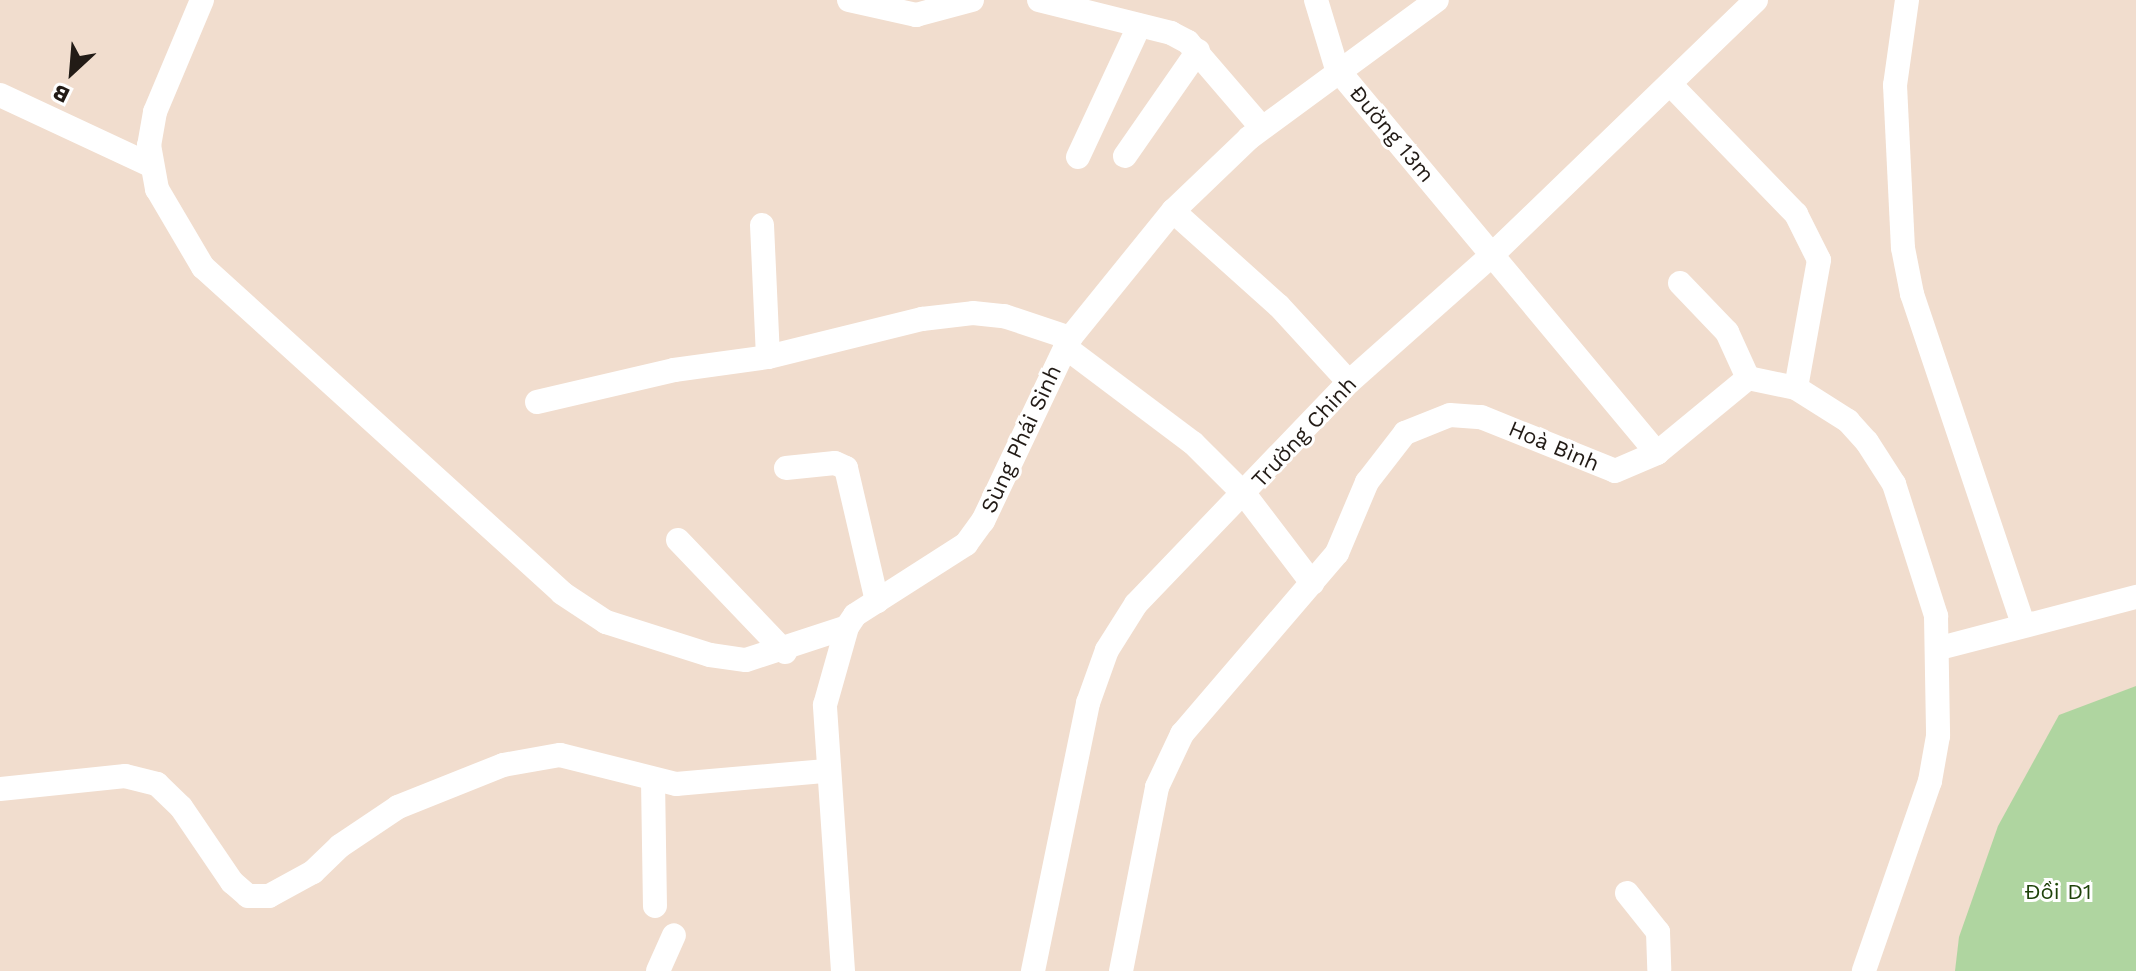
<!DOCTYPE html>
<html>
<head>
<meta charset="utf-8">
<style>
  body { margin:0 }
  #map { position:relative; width:2136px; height:971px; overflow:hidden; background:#f1ddce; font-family:"Work Sans",sans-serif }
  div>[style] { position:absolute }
  .green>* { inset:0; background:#afd5a0 }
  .minor>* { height:24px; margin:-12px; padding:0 12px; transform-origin:12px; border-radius:12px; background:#fff }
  span { translate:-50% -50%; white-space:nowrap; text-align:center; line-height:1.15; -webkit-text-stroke:6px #fff; paint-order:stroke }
  .street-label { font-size:22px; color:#221b16 }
  .park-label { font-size:22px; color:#1e420a }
  .north { position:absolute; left:32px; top:32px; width:80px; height:80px; -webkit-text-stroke:6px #fff; paint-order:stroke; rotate:206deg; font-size:22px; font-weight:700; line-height:32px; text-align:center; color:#221b16 }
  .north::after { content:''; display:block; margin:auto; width:28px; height:36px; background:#221b16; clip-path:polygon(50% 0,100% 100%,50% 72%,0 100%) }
</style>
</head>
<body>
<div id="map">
  <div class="green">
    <div style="clip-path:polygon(2136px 686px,2136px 971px,1955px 971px,1959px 937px,1998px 826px,2059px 715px)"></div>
  </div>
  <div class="minor">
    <div style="left:202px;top:0;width:121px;rotate:112.8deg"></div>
    <div style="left:155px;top:112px;width:34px;rotate:100deg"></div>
    <div style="left:149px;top:145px;width:45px;rotate:79.7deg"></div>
    <div style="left:157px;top:189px;width:91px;rotate:59.5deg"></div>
    <div style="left:203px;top:267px;width:485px;rotate:42.2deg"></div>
    <div style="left:562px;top:593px;width:53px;rotate:33.4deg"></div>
    <div style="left:606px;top:622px;width:109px;rotate:17.6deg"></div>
    <div style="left:710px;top:655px;width:36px;rotate:8deg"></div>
    <div style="left:746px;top:660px;width:106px;rotate:-18.1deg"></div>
    <div style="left:849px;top:0;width:69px;rotate:12.6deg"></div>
    <div style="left:916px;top:15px;width:58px;rotate:-15deg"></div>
    <div style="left:1039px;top:0;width:136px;rotate:14deg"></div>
    <div style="left:1171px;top:33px;width:19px;rotate:28deg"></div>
    <div style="left:1188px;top:42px;width:113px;rotate:49.3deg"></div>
    <div style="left:1316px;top:0;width:72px;rotate:73.1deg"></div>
    <div style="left:1337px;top:69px;width:500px;rotate:50.2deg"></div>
    <div style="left:1907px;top:0;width:86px;rotate:98deg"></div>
    <div style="left:1895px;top:85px;width:163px;rotate:87.2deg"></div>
    <div style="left:1903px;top:248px;width:47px;rotate:78.9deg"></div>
    <div style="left:1912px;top:294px;width:347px;rotate:71.4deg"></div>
    <div style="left:1671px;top:85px;width:180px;rotate:45.9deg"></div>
    <div style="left:1796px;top:214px;width:51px;rotate:63.4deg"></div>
    <div style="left:1819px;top:260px;width:130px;rotate:100.2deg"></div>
    <div style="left:0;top:95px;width:166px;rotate:25deg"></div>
    <div style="left:1125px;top:156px;width:128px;rotate:-55.2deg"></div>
    <div style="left:1078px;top:157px;width:145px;rotate:-65deg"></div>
    <div style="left:1173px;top:211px;width:142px;rotate:41.9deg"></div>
    <div style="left:1279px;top:306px;width:103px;rotate:47.4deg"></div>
    <div style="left:762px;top:225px;width:132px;rotate:87.4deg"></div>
    <div style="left:1680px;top:283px;width:68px;rotate:46.2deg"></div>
    <div style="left:1727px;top:332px;width:51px;rotate:65.5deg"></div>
    <div style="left:1065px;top:347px;width:160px;rotate:36.9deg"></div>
    <div style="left:1193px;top:443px;width:74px;rotate:45deg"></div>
    <div style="left:1245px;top:495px;width:111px;rotate:52.7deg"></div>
    <div style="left:537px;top:402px;width:141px;rotate:-13.1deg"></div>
    <div style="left:674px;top:370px;width:95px;rotate:-7.9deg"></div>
    <div style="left:768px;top:357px;width:159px;rotate:-13.9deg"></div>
    <div style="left:922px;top:319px;width:51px;rotate:-6.7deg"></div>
    <div style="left:973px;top:313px;width:31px;rotate:6deg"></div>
    <div style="left:1004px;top:316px;width:70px;rotate:18.4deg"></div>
    <div style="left:786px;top:468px;width:49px;rotate:-5.8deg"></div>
    <div style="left:835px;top:463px;width:12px;rotate:24deg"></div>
    <div style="left:846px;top:468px;width:137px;rotate:76.9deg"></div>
    <div style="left:678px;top:540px;width:155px;rotate:46.3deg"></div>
    <div style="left:1940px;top:648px;width:203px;rotate:-14.6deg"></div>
    <div style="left:653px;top:780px;width:126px;rotate:89.1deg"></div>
    <div style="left:0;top:789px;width:126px;rotate:-5.9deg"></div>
    <div style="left:125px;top:776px;width:33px;rotate:14deg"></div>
    <div style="left:157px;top:784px;width:33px;rotate:44deg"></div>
    <div style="left:181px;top:807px;width:91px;rotate:55.8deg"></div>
    <div style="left:232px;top:882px;width:21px;rotate:41deg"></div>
    <div style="left:248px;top:896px;width:21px"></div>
    <div style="left:269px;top:896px;width:50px;rotate:-28.6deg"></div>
    <div style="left:313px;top:872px;width:37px;rotate:-44deg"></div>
    <div style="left:340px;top:846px;width:70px;rotate:-33.9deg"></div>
    <div style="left:398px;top:807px;width:113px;rotate:-21.8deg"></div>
    <div style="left:503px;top:765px;width:58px;rotate:-10deg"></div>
    <div style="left:560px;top:755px;width:120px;rotate:14deg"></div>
    <div style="left:676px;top:784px;width:151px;rotate:-5deg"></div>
    <div style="left:1627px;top:893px;width:50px;rotate:51.5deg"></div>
    <div style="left:1658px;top:932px;width:37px;rotate:88deg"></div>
    <div style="left:658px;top:971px;width:39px;rotate:-66deg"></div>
    <div style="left:843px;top:971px;width:267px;rotate:-93.9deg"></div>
    <div style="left:825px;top:705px;width:81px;rotate:-74.2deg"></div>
    <div style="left:847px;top:627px;width:14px;rotate:-56deg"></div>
    <div style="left:855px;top:615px;width:132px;rotate:-32.6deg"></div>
    <div style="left:966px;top:544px;width:29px;rotate:-54deg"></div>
    <div style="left:983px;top:521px;width:203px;rotate:-64.6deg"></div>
    <div style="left:1070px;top:338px;width:164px;rotate:-51deg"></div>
    <div style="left:1173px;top:211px;width:105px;rotate:-43.8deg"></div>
    <div style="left:1249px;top:138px;width:233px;rotate:-36.3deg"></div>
    <div style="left:1033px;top:971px;width:274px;rotate:-78.4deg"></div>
    <div style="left:1088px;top:703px;width:56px;rotate:-70.3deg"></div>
    <div style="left:1107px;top:650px;width:54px;rotate:-57.8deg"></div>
    <div style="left:1136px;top:604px;width:308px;rotate:-46.2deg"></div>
    <div style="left:1349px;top:382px;width:191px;rotate:-41.6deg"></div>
    <div style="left:1492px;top:255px;width:367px;rotate:-44deg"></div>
    <div style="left:1121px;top:971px;width:187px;rotate:-78.9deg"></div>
    <div style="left:1157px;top:787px;width:59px;rotate:-64.7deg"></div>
    <div style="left:1182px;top:734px;width:238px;rotate:-49.4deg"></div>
    <div style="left:1337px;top:553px;width:77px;rotate:-67.1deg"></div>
    <div style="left:1367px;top:482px;width:62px;rotate:-52.2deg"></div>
    <div style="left:1405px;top:433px;width:48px;rotate:-21.8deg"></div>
    <div style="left:1450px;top:415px;width:31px;rotate:4deg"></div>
    <div style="left:1481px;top:417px;width:144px;rotate:21.9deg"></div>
    <div style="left:1615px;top:471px;width:46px;rotate:-23.2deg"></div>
    <div style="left:1657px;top:453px;width:118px;rotate:-39.5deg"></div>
    <div style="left:1748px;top:378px;width:49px;rotate:11.8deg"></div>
    <div style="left:1796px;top:388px;width:62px;rotate:32.4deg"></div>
    <div style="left:1848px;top:421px;width:28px;rotate:48deg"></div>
    <div style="left:1867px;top:442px;width:50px;rotate:57.3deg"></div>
    <div style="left:1894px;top:484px;width:139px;rotate:72.3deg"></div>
    <div style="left:1936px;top:616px;width:120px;rotate:89deg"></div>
    <div style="left:1938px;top:736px;width:46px;rotate:100.1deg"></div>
    <div style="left:1930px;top:781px;width:201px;rotate:109.2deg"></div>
  </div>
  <div class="street-label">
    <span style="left:1392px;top:134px;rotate:50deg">Đường 13m</span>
    <span style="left:1304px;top:432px;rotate:-47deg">Trường Chinh</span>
    <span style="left:1021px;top:439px;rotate:-65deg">Sùng Phái Sinh</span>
    <span style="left:1554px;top:446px;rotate:23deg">Hoà Bình</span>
  </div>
  <div class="park-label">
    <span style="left:2058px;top:892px">Đồi D1</span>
  </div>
  <div class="north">B</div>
</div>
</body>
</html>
